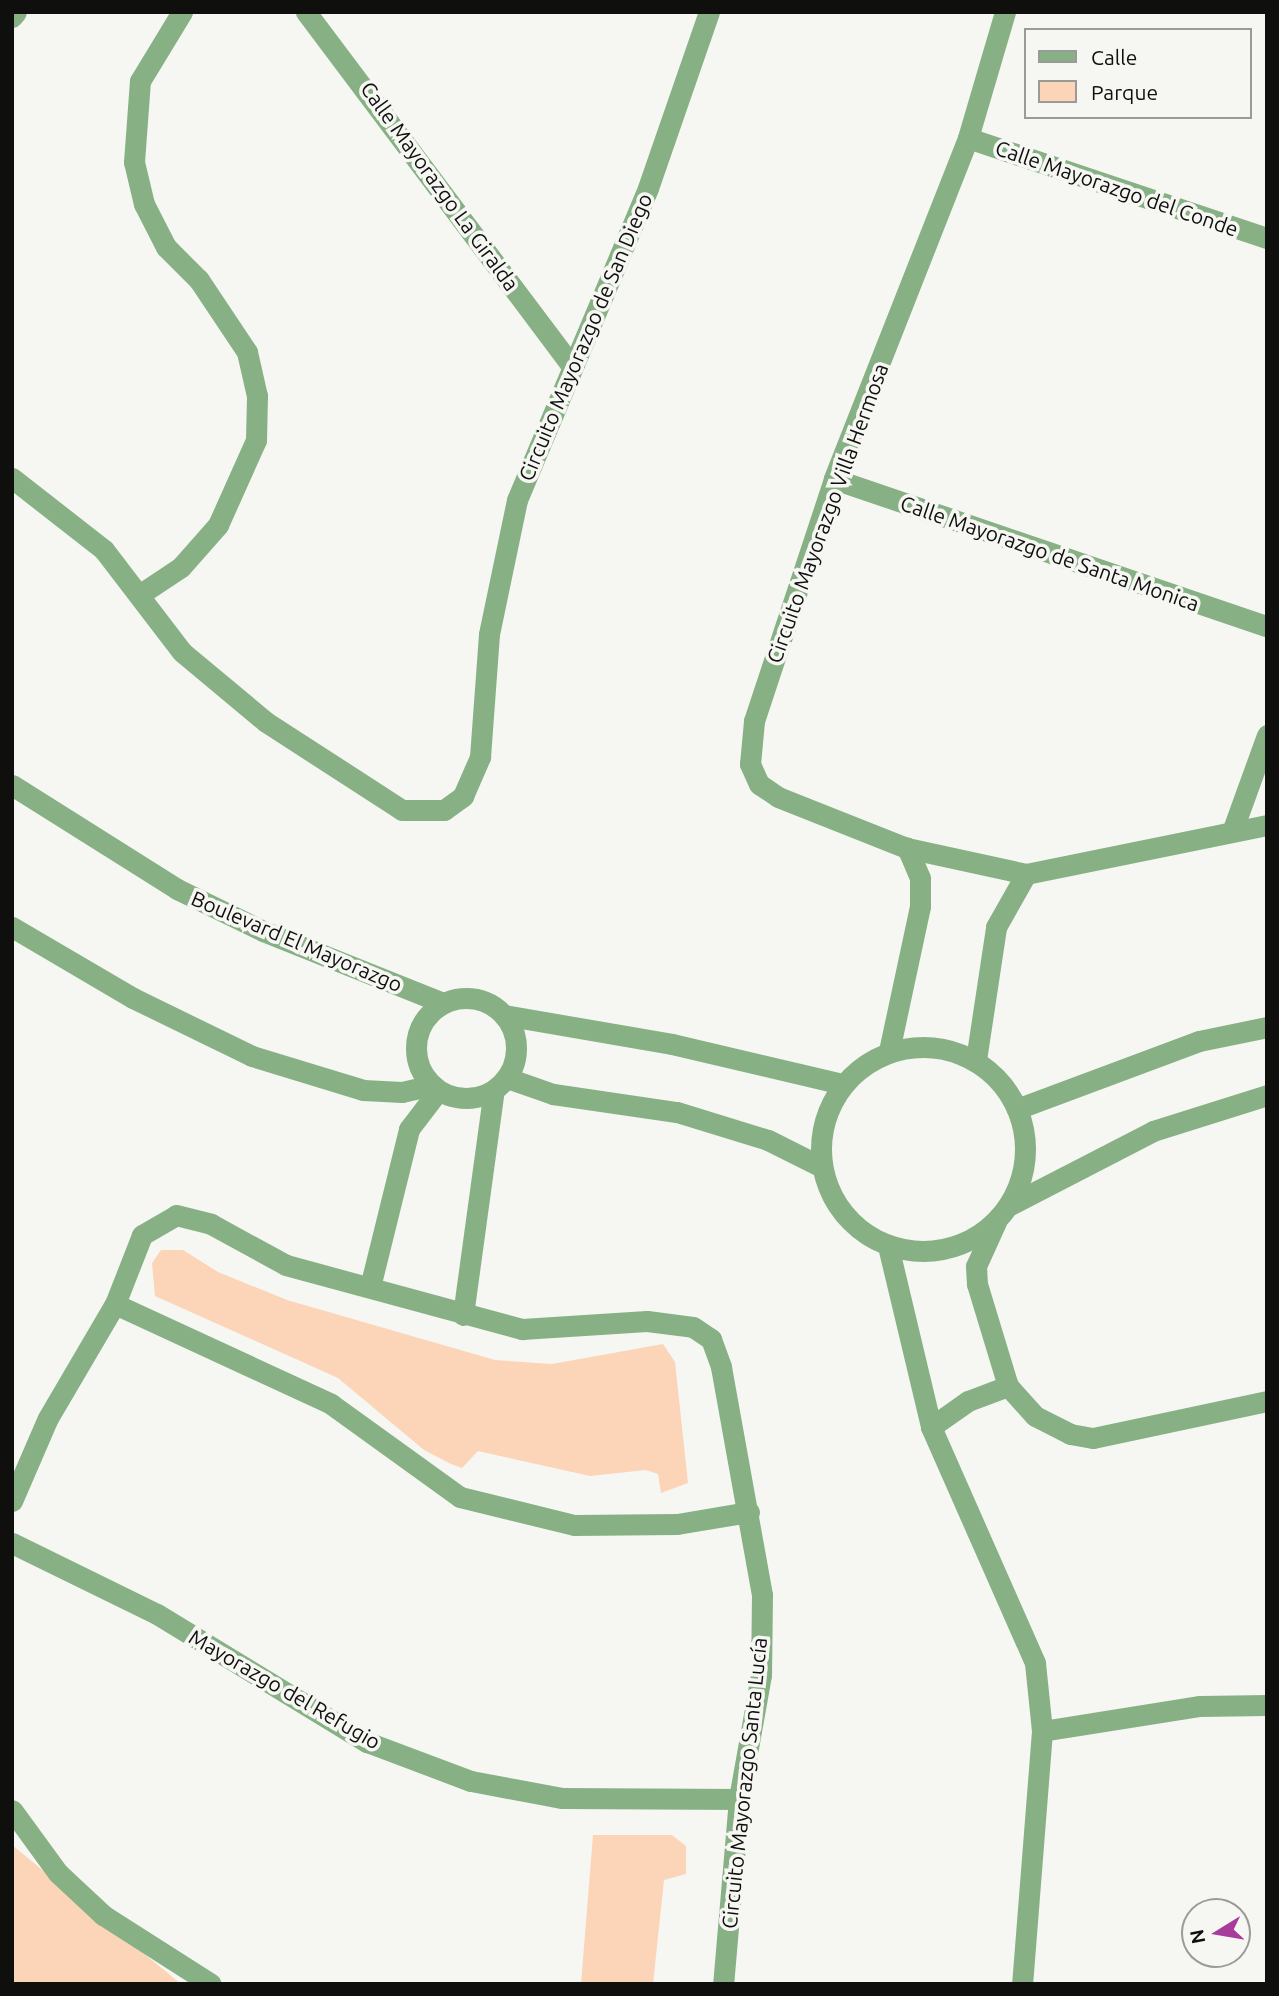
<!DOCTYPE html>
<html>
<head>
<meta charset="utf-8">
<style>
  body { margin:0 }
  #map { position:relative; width:1279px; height:1996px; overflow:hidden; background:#f6f7f3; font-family:Ubuntu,sans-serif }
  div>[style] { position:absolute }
  .green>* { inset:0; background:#fcd4b8 }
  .minor>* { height:21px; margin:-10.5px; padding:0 10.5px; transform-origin:10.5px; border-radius:10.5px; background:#87b185 }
  .tertiary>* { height:21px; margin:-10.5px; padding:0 10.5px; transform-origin:10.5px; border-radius:10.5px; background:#87b185 }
  .tertiary>.ring { margin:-10.5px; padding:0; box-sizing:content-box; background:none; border:21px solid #87b185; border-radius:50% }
  span { translate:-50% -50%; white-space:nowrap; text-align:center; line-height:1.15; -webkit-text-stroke:7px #f6f7f3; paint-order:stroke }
  .street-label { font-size:21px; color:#0f0f0e }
  .frame { position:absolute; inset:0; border:14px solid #0f0f0e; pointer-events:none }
  .legend { position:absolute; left:1024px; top:28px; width:228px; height:91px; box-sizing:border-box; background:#f6f7f3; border:2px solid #9a9a97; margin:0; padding:9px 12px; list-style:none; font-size:21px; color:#0f0f0e }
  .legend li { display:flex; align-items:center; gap:14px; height:35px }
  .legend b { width:35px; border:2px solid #9a9a97 }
  .north { position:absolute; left:1181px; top:1898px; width:70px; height:70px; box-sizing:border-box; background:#f6f7f3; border:2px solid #9a9a97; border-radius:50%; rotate:259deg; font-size:19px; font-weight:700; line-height:28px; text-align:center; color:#0f0f0e }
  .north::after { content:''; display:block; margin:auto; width:24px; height:32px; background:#a73c9d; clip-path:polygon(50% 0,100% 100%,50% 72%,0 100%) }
</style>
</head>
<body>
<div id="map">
  <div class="green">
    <div style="clip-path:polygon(161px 1250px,183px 1250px,218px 1272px,287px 1300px,495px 1360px,552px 1364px,663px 1344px,675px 1362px,688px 1483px,661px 1493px,658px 1474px,646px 1470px,590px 1476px,478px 1451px,462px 1468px,451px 1464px,424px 1450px,338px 1378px,155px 1296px,152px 1263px)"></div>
    <div style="clip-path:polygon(593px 1835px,672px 1835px,686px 1846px,686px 1874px,664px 1880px,653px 1984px,581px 1984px)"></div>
    <div style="clip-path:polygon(12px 1845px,181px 1984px,12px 1984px)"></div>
  </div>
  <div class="minor">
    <div style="left:306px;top:12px;width:440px;rotate:53.1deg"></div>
    <div style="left:1005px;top:12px;width:131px;rotate:106.4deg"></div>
    <div style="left:968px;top:138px;width:366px;rotate:111.5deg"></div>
    <div style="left:834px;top:479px;width:255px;rotate:108.3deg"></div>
    <div style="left:754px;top:721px;width:43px;rotate:95.3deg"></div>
    <div style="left:750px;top:764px;width:22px;rotate:66deg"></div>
    <div style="left:759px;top:784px;width:23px;rotate:34deg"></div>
    <div style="left:778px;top:797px;width:139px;rotate:21.6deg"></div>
    <div style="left:907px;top:848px;width:122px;rotate:12.3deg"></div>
    <div style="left:12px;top:17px;width:6px;rotate:-51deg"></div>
    <div style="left:968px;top:138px;width:315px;rotate:18.5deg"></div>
    <div style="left:12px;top:478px;width:117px;rotate:38deg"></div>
    <div style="left:104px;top:550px;width:128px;rotate:52.6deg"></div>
    <div style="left:182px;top:652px;width:109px;rotate:39.8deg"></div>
    <div style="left:266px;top:722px;width:162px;rotate:32.9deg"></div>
    <div style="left:402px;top:810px;width:42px"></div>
    <div style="left:444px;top:810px;width:24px;rotate:-36deg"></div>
    <div style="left:463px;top:796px;width:43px;rotate:-66.4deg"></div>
    <div style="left:480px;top:757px;width:123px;rotate:-85.8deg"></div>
    <div style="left:489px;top:634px;width:137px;rotate:-78.2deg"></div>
    <div style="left:517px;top:500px;width:338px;rotate:-67.2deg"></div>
    <div style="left:648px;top:188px;width:186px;rotate:-70.9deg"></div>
    <div style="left:834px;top:479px;width:457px;rotate:18.8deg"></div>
    <div style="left:142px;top:593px;width:47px;rotate:-33.7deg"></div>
    <div style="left:181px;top:567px;width:56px;rotate:-48.6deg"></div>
    <div style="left:218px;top:525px;width:93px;rotate:-65.9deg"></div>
    <div style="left:256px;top:440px;width:44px;rotate:-88.7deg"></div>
    <div style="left:257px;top:396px;width:45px;rotate:-102.8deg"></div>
    <div style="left:247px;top:352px;width:87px;rotate:-123.7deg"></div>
    <div style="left:199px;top:280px;width:47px;rotate:-135deg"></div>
    <div style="left:166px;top:247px;width:48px;rotate:-117.1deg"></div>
    <div style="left:144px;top:204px;width:43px;rotate:-103.4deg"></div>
    <div style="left:134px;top:162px;width:81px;rotate:-85.8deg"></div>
    <div style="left:140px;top:81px;width:81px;rotate:-58.7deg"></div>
    <div style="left:1233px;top:829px;width:100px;rotate:-70.1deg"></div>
    <div style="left:889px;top:1051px;width:148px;rotate:-77.9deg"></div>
    <div style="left:920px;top:906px;width:28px;rotate:-90deg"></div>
    <div style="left:920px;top:878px;width:33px;rotate:-113deg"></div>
    <div style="left:976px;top:1060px;width:134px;rotate:-81.4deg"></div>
    <div style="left:996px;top:927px;width:61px;rotate:-60.5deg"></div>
    <div style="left:1026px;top:874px;width:246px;rotate:-11.5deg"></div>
    <div style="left:996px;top:1222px;width:48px;rotate:114.4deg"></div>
    <div style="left:976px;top:1266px;width:18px;rotate:87deg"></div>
    <div style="left:977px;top:1284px;width:107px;rotate:73.1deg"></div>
    <div style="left:1008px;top:1386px;width:40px;rotate:48deg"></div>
    <div style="left:1035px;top:1416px;width:39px;rotate:27deg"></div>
    <div style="left:1070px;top:1434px;width:23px;rotate:10deg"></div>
    <div style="left:1093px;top:1438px;width:178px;rotate:-12deg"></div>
    <div style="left:888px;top:1246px;width:186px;rotate:76.6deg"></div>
    <div style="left:931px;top:1427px;width:258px;rotate:66.2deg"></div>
    <div style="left:1035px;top:1663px;width:68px;rotate:84.1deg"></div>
    <div style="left:1042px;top:1731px;width:254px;rotate:94.5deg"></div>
    <div style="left:370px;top:1287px;width:163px;rotate:-76.1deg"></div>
    <div style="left:409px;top:1129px;width:48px;rotate:-52.7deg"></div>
    <div style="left:115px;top:1304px;width:238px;rotate:24.8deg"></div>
    <div style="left:331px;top:1404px;width:159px;rotate:35.8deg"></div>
    <div style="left:460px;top:1497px;width:117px;rotate:13.8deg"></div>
    <div style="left:574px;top:1525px;width:103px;rotate:-0.6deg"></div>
    <div style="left:677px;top:1524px;width:73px;rotate:-9.5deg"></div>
    <div style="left:463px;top:1315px;width:227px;rotate:-82.2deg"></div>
    <div style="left:931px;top:1427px;width:45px;rotate:-35.1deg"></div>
    <div style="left:968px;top:1401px;width:43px;rotate:-20.6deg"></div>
    <div style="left:12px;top:1501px;width:90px;rotate:-66.6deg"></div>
    <div style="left:48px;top:1418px;width:132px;rotate:-59.6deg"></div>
    <div style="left:115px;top:1304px;width:74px;rotate:-68.6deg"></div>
    <div style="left:142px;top:1235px;width:39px;rotate:-30deg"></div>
    <div style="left:176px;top:1215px;width:36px;rotate:14deg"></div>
    <div style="left:211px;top:1224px;width:85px;rotate:28.7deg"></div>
    <div style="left:286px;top:1265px;width:245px;rotate:15.2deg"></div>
    <div style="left:522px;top:1329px;width:125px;rotate:-3.7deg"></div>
    <div style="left:647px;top:1321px;width:46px;rotate:7.4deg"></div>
    <div style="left:693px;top:1327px;width:22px;rotate:34deg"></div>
    <div style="left:711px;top:1339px;width:30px;rotate:70deg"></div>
    <div style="left:721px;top:1367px;width:232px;rotate:79.8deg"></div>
    <div style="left:762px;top:1595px;width:80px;rotate:90.7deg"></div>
    <div style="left:761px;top:1675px;width:126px;rotate:100.1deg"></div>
    <div style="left:739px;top:1799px;width:186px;rotate:94.9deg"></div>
    <div style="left:12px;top:1543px;width:161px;rotate:26.1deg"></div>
    <div style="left:157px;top:1614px;width:246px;rotate:31.4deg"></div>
    <div style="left:367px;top:1742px;width:111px;rotate:20.6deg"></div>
    <div style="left:471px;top:1781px;width:93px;rotate:10.6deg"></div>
    <div style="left:562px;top:1798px;width:177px;rotate:0.3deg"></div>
    <div style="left:1042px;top:1731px;width:160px;rotate:-9deg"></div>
    <div style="left:1200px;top:1706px;width:67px;rotate:-0.9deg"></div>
    <div style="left:12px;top:1810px;width:78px;rotate:53.9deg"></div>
    <div style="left:58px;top:1873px;width:62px;rotate:43deg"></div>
    <div style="left:103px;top:1915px;width:128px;rotate:32.6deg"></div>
  </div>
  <div class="tertiary">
    <div style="left:12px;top:785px;width:195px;rotate:32.2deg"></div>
    <div style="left:177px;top:889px;width:96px;rotate:26deg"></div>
    <div style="left:263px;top:931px;width:194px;rotate:21.8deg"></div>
    <div style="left:12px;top:927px;width:140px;rotate:30.4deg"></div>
    <div style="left:133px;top:998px;width:132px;rotate:26deg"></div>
    <div style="left:252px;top:1056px;width:116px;rotate:17deg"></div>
    <div style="left:363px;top:1090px;width:39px;rotate:3deg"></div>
    <div style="left:402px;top:1092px;width:31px;rotate:-13deg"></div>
    <div class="ring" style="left:416px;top:998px;width:79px;height:79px"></div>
    <div style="left:504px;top:1015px;width:170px;rotate:9.8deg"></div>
    <div style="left:672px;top:1044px;width:176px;rotate:13.2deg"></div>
    <div class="ring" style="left:821px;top:1047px;width:183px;height:183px"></div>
    <div style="left:507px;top:1078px;width:49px;rotate:19.2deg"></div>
    <div style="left:553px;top:1094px;width:125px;rotate:8.3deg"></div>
    <div style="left:677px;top:1112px;width:95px;rotate:17.1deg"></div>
    <div style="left:768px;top:1140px;width:60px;rotate:26.6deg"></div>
    <div style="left:1017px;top:1109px;width:194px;rotate:-20.5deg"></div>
    <div style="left:1199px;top:1041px;width:69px;rotate:-11.6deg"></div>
    <div style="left:1008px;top:1206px;width:163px;rotate:-27.3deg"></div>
    <div style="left:1153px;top:1131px;width:120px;rotate:-17.5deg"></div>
  </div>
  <div class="street-label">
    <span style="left:440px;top:186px;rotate:54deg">Calle Mayorazgo La Giralda</span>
    <span style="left:1117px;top:188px;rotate:19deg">Calle Mayorazgo del Conde</span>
    <span style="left:585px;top:337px;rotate:-67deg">Circuito Mayorazgo de San Diego</span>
    <span style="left:827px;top:513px;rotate:-70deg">Circuito Mayorazgo Villa Hermosa</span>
    <span style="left:1050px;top:553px;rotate:19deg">Calle Mayorazgo de Santa Monica</span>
    <span style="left:297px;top:941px;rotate:23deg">Boulevard El Mayorazgo</span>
    <span style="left:285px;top:1689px;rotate:30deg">Mayorazgo del Refugio</span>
    <span style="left:744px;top:1783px;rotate:-84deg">Circuito Mayorazgo Santa Lucía</span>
  </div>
  <div class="frame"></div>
  <ul class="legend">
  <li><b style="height:9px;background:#87b185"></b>Calle</li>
  <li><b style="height:19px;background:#fcd4b8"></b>Parque</li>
  </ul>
  <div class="north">N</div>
</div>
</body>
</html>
